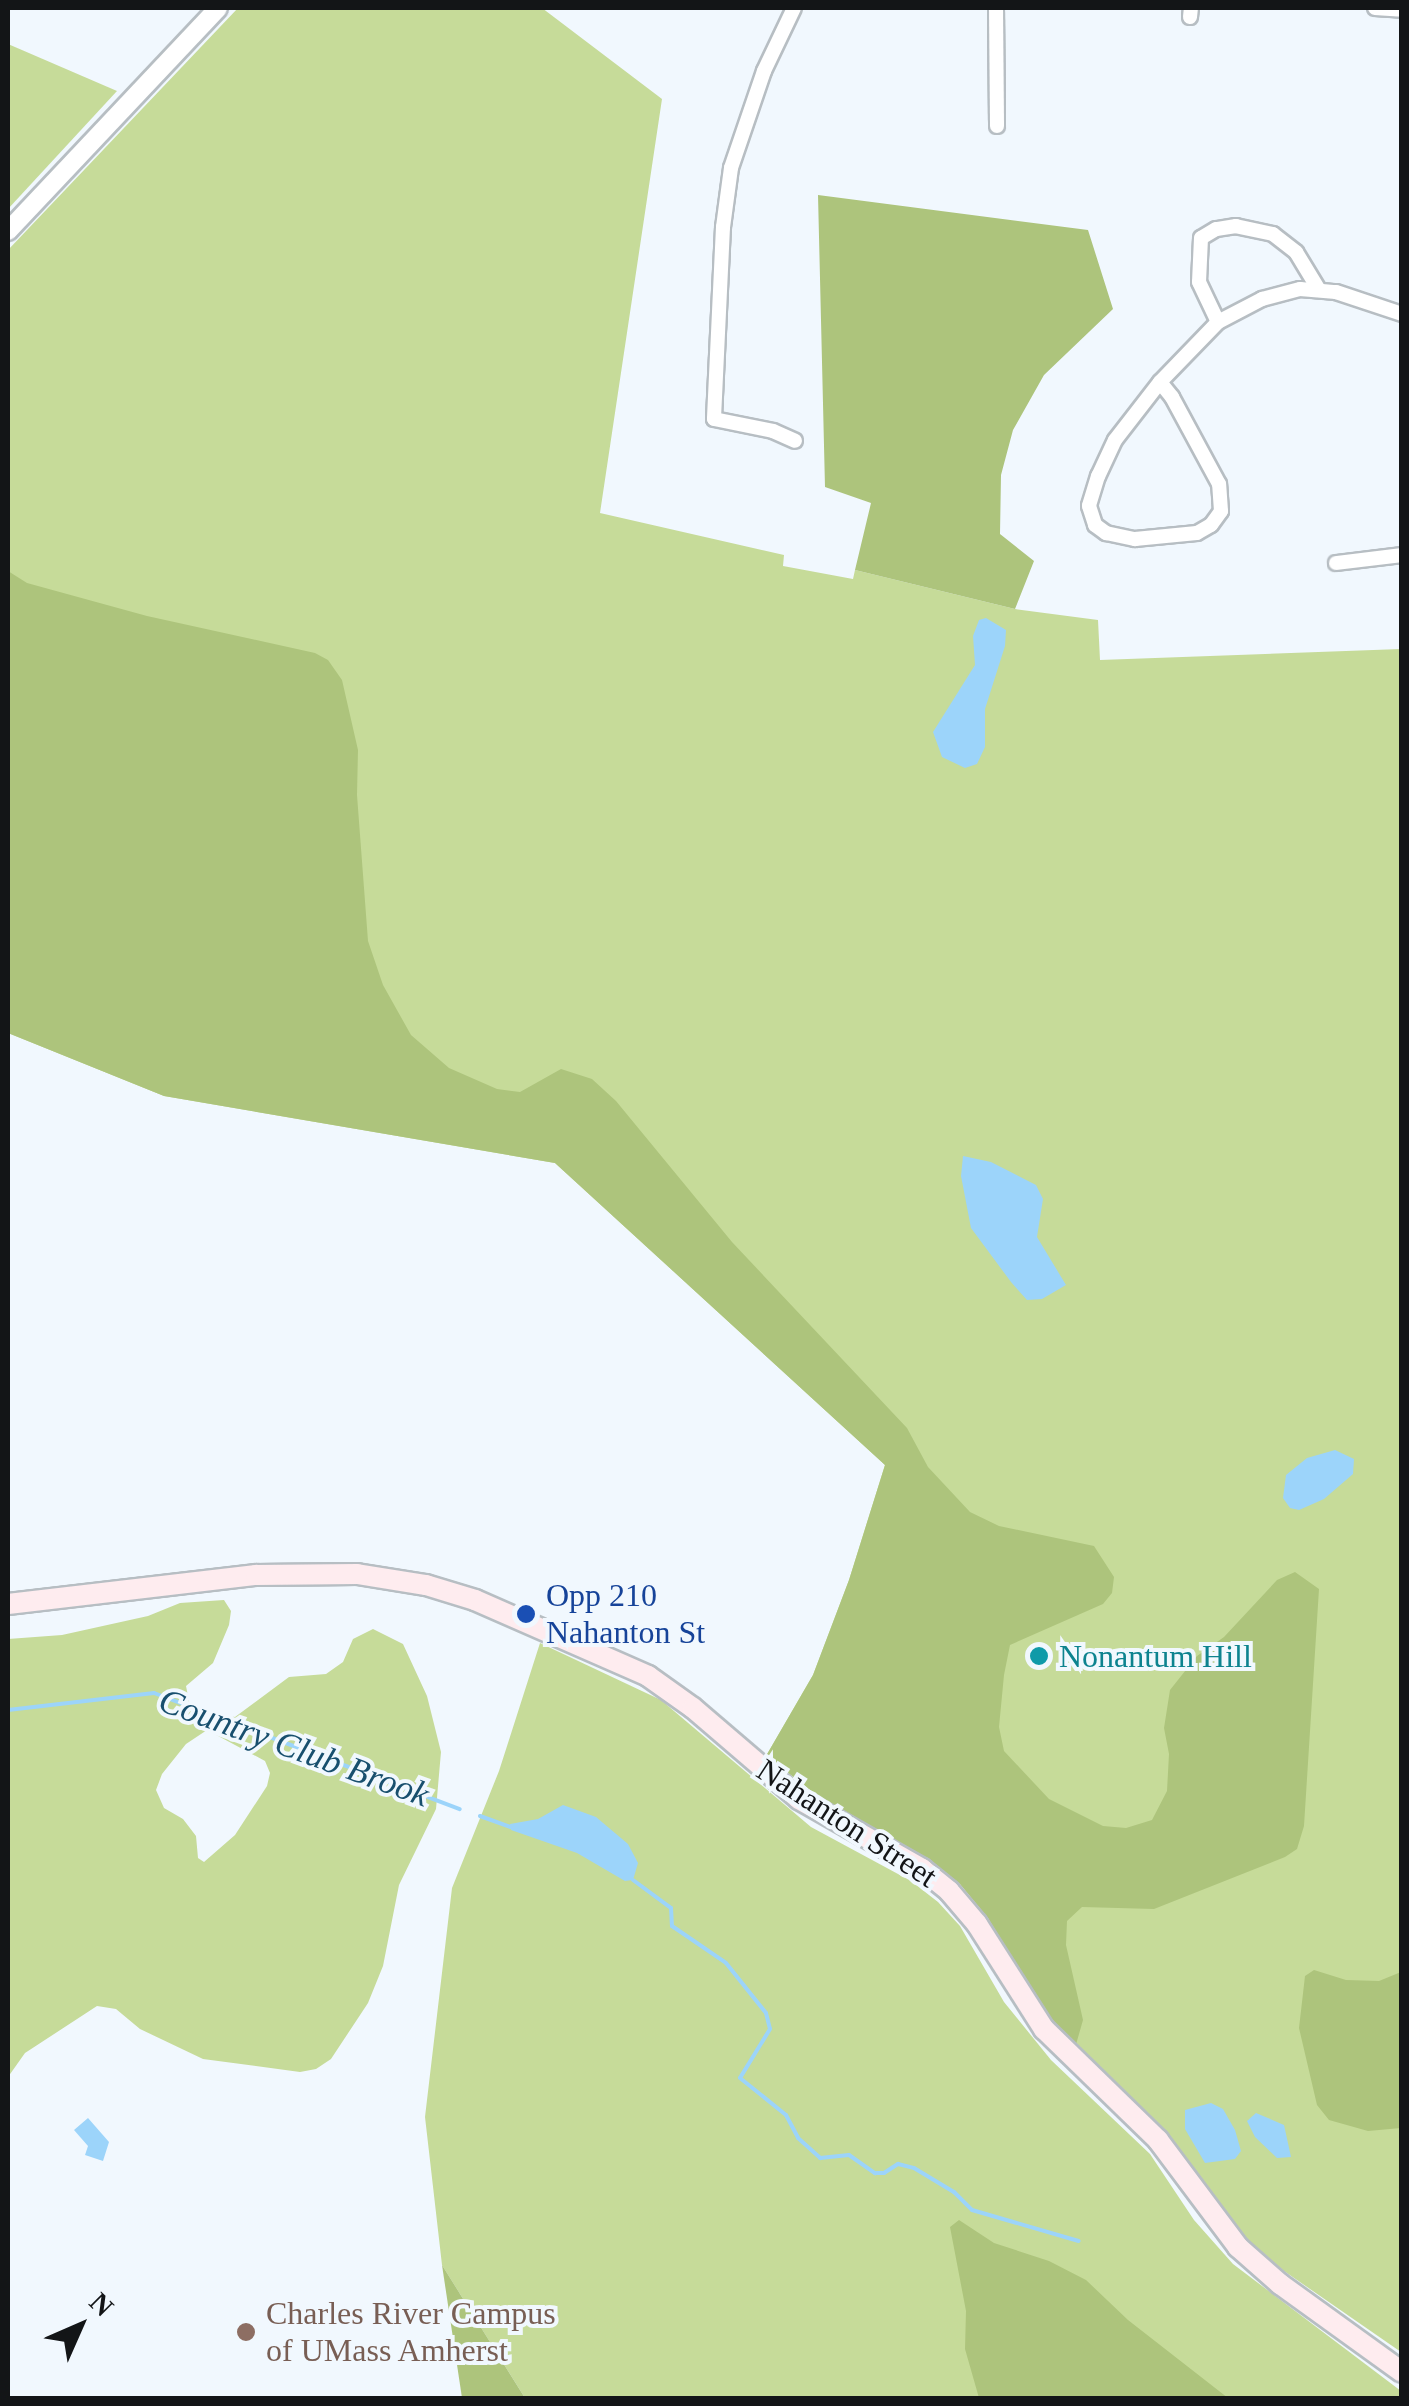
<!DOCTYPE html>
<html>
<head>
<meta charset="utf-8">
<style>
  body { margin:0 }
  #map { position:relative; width:1409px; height:2406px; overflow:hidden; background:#f1f8fe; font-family:Georgia,serif }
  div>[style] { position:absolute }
  .green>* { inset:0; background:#c6db99 }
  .forest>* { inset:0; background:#adc47c }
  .water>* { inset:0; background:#9cd4fa }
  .stream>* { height:4px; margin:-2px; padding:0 2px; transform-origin:2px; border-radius:2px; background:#9cd4fa }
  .roads { filter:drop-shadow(2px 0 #b7bec3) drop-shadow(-2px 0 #b7bec3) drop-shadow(0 2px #b7bec3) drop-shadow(0 -2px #b7bec3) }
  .minor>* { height:14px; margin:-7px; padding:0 7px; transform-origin:7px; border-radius:7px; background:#fff }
  .tertiary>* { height:18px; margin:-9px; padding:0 9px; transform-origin:9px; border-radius:9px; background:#fff }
  .secondary>* { height:20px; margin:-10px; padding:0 10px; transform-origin:10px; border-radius:10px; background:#feecef }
  .dots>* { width:28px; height:28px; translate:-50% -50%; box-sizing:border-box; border:5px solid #f1f8fe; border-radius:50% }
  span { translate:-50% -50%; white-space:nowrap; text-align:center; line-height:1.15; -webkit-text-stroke:8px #f1f8fe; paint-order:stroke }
  .transit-label { font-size:32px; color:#164399 }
  .left { translate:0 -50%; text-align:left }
  .culture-label { font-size:32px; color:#0d838f }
  .street-label { font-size:32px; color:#131517 }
  .education-label { font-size:32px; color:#785e54 }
  .water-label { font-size:35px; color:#184f6e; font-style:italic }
  .frame { position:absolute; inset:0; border:10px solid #131517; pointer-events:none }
  .north { position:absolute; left:30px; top:2276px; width:100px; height:100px; -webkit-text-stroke:8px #f1f8fe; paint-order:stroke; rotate:45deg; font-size:28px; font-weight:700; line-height:40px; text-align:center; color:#131517 }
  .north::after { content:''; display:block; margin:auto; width:35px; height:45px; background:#131517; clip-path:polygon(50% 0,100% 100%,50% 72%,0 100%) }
</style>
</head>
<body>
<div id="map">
  <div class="green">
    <div style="clip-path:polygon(238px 8px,542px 8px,662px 99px,600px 513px,784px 555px,783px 566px,853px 579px,855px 570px,1015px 609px,1098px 620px,1100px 660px,1401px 649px,1401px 2352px,1284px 2271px,1247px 2239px,1166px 2133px,1053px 2023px,988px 1918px,960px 1884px,925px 1858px,830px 1805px,766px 1756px,813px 1675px,849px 1580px,885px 1465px,555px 1163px,164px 1096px,8px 1033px,8px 250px)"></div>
    <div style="clip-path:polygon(8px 44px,117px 91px,8px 209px)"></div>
    <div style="clip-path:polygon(evenodd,224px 1600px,231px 1611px,229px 1625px,213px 1663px,186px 1686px,191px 1711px,235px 1717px,289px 1677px,326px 1674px,343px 1662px,353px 1639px,373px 1629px,403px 1644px,427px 1696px,441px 1752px,436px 1809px,399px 1885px,383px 1966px,368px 2003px,331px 2059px,316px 2069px,300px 2072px,203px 2059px,140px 2029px,116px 2009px,97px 2006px,25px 2053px,8px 2077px,8px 1639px,62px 1635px,148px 1616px,180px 1603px,224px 1600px,207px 1730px,265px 1761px,270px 1773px,267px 1786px,235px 1835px,204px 1862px,198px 1858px,196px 1836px,183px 1819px,164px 1808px,156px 1790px,162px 1774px,186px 1744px,207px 1730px)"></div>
    <div style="clip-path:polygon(540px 1643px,661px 1700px,811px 1827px,911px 1881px,938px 1902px,960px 1926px,1004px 2002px,1051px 2060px,1150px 2154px,1194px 2220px,1233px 2264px,1401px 2391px,1401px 2398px,525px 2398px,442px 2265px,425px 2117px,452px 1888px,499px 1771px)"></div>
  </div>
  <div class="forest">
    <div style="clip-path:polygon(818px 195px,1088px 230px,1113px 309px,1044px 375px,1013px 430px,1001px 475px,1000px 534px,1034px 561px,1015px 609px,855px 570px,871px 503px,825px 487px)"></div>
    <div style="clip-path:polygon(8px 571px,27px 583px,147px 616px,315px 653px,328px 660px,342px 680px,358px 750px,357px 795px,368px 941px,383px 985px,411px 1035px,449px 1068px,497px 1089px,520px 1092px,561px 1069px,592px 1079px,616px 1101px,732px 1242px,907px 1428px,928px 1467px,970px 1512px,999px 1526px,1094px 1546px,1114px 1577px,1112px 1593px,1103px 1604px,1010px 1645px,1004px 1675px,999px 1727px,1004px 1751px,1049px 1799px,1103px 1826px,1126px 1828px,1152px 1820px,1167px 1791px,1169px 1754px,1164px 1728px,1170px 1690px,1197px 1656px,1224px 1637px,1277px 1580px,1295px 1572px,1319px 1589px,1304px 1826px,1297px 1849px,1285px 1857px,1154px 1909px,1082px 1907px,1067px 1921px,1066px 1945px,1083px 2020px,1075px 2048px,1042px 2010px,988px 1918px,960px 1884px,925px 1858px,830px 1805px,766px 1756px,813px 1675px,849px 1580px,885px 1465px,555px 1163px,164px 1096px,8px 1033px)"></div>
    <div style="clip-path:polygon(1314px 1970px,1346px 1980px,1379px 1981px,1401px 1972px,1401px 2128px,1368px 2131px,1329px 2120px,1317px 2105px,1299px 2028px,1305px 1976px)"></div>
    <div style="clip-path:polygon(959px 2220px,994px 2243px,1049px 2261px,1086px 2280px,1128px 2320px,1228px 2398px,979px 2398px,965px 2349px,966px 2311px,950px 2227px)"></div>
    <div style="clip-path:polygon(442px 2265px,525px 2398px,462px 2398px)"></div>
  </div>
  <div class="water">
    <div style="clip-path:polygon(986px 618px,1006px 630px,1005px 646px,985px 709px,985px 747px,977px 764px,965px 768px,942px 757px,933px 732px,975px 665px,973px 636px,979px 620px)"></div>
    <div style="clip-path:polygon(963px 1156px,991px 1162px,1036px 1185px,1043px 1199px,1037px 1237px,1066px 1285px,1042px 1299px,1027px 1300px,1011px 1282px,971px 1228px,961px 1176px)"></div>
    <div style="clip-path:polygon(1335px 1450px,1354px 1459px,1353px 1474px,1324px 1499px,1299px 1510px,1290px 1508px,1283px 1498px,1286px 1475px,1307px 1458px)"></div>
    <div style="clip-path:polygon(563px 1805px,596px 1817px,628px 1844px,638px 1863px,633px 1880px,625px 1881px,577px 1853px,511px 1830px,510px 1824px,538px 1819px)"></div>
    <div style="clip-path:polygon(1211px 2103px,1223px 2109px,1235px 2130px,1241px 2151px,1235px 2159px,1205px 2163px,1185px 2129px,1185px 2110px)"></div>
    <div style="clip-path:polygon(1256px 2113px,1284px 2125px,1291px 2157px,1277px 2158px,1255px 2137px,1247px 2121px)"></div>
    <div style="clip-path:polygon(88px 2118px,109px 2142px,103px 2161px,85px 2155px,88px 2146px,74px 2130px)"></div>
  </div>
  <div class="stream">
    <div style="left:8px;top:1710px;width:147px;rotate:-6.6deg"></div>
    <div style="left:154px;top:1693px;width:327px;rotate:20.8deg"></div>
    <div style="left:480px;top:1816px;width:32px;rotate:20deg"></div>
    <div style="left:633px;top:1880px;width:47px;rotate:36.4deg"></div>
    <div style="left:671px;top:1908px;width:18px;rotate:87deg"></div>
    <div style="left:672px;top:1926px;width:65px;rotate:34.4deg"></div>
    <div style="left:726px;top:1963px;width:64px;rotate:51.3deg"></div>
    <div style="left:766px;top:2013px;width:16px;rotate:76deg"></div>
    <div style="left:770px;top:2029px;width:57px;rotate:121.5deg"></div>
    <div style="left:740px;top:2078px;width:59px;rotate:38.8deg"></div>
    <div style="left:786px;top:2115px;width:26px;rotate:62deg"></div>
    <div style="left:798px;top:2138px;width:30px;rotate:42deg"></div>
    <div style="left:820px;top:2158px;width:29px;rotate:-6deg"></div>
    <div style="left:849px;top:2155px;width:32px;rotate:35deg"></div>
    <div style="left:875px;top:2173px;width:9px"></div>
    <div style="left:884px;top:2173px;width:17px;rotate:-33deg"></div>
    <div style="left:898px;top:2164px;width:16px;rotate:14deg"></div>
    <div style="left:914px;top:2168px;width:47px;rotate:31deg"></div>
    <div style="left:954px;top:2192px;width:25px;rotate:45deg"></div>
    <div style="left:972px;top:2210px;width:111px;rotate:16.2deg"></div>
  </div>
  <div class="roads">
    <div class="minor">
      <div style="left:794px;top:8px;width:70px;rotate:115.5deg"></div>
      <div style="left:764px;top:71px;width:102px;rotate:108.8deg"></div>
      <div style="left:731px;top:168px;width:60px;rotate:97.7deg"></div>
      <div style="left:723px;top:227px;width:192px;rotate:92.7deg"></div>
      <div style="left:714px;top:419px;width:60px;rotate:11.5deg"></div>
      <div style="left:773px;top:431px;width:24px;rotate:24deg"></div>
      <div style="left:996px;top:8px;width:118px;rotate:89.5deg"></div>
      <div style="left:1375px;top:8px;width:27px;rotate:4deg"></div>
      <div style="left:1190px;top:17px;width:9px;rotate:-84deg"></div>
      <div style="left:1319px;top:290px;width:44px;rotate:-121.2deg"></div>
      <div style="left:1296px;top:252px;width:29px;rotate:-142deg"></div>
      <div style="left:1273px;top:234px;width:38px;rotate:-168deg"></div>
      <div style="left:1236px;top:226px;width:20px;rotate:171deg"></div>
      <div style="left:1216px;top:229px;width:17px;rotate:149deg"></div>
      <div style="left:1201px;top:238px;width:44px;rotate:92.6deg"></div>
      <div style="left:1199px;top:282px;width:44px;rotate:64.6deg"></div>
      <div style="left:1218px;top:322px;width:50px;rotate:-27.6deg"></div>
      <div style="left:1262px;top:299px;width:39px;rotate:-15deg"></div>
      <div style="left:1300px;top:289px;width:36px;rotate:5deg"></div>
      <div style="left:1336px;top:292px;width:70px;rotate:18.4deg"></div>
      <div style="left:1160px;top:382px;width:73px;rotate:127.8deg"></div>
      <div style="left:1115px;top:440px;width:40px;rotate:115deg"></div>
      <div style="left:1098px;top:476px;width:31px;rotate:107deg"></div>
      <div style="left:1089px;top:506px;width:20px;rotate:72deg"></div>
      <div style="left:1095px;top:525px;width:14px;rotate:36deg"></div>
      <div style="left:1106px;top:533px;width:30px;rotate:12deg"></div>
      <div style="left:1135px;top:539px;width:62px;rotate:-5.5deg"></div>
      <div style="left:1197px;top:533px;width:16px;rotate:-30deg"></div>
      <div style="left:1211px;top:525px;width:17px;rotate:-54deg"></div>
      <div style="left:1221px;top:511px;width:27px;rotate:-94deg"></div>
      <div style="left:1219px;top:484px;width:99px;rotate:-118.4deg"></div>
      <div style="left:1172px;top:397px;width:19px;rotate:-129deg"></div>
      <div style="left:1160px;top:382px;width:83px;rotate:-46deg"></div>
      <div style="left:1336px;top:563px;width:66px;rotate:-6.9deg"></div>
    </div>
    <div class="tertiary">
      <div style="left:8px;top:231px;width:306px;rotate:-46.7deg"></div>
    </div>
    <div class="secondary">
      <div style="left:8px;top:1604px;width:250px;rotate:-6.7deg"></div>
      <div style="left:256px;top:1575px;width:101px;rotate:-0.6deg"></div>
      <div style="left:357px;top:1574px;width:70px;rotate:9.1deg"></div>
      <div style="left:426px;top:1585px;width:51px;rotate:17deg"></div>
      <div style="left:475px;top:1600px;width:189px;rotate:23.7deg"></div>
      <div style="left:648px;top:1676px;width:55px;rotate:35.4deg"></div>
      <div style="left:693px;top:1708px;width:140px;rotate:40.6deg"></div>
      <div style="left:799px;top:1799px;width:142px;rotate:29.6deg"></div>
      <div style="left:922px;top:1869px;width:35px;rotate:39deg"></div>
      <div style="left:949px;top:1891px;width:43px;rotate:49.7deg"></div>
      <div style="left:977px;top:1924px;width:125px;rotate:57.5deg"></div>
      <div style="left:1044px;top:2029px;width:159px;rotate:44.2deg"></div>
      <div style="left:1158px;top:2140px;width:134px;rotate:53.2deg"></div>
      <div style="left:1238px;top:2247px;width:56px;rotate:41.4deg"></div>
      <div style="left:1280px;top:2284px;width:150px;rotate:35.8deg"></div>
    </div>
  </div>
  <div class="dots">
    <div style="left:526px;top:1614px;background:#1a4fb4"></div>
    <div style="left:1039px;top:1656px;background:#0f9aa8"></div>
    <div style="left:246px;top:2332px;background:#8d6e63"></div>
  </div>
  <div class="transit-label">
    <span class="left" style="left:546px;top:1614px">Opp 210<br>Nahanton St</span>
  </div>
  <div class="culture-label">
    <span class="left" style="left:1059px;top:1656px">Nonantum Hill</span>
  </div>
  <div class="street-label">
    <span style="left:847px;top:1823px;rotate:33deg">Nahanton Street</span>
  </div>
  <div class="education-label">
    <span class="left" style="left:266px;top:2332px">Charles River Campus<br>of UMass Amherst</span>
  </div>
  <div class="water-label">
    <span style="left:294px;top:1748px;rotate:20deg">Country Club Brook</span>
  </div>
  <div class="frame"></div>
  <div class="north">N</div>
</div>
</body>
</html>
